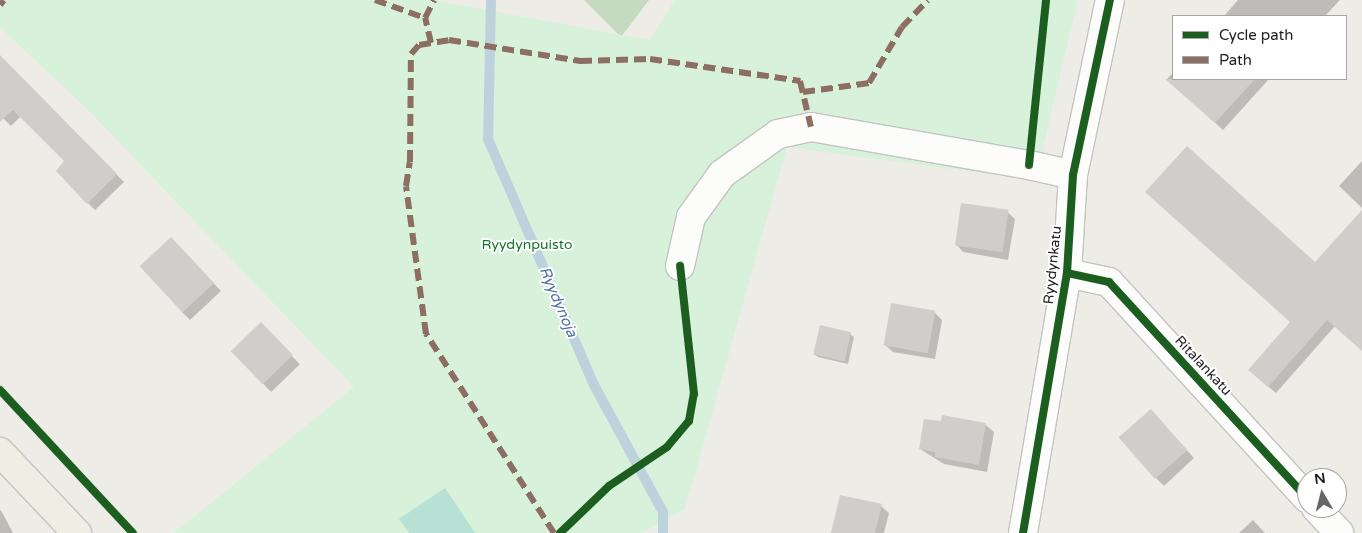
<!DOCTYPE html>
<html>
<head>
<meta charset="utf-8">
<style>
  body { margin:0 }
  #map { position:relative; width:1362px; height:533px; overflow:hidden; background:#edece7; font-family:"Varela Round",sans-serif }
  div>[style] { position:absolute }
  .forest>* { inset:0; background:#c5dabe }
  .park>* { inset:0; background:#d8f1db }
  .pitch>* { inset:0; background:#b6e1d4 }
  .shadow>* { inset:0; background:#0003; transform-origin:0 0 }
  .stream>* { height:10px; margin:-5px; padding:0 5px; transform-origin:5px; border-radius:5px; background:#bdd2dd }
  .building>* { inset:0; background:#d0ceca; transform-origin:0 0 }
  .roads { filter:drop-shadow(1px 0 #c4c4c2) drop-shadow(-1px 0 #c4c4c2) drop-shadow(0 1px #c4c4c2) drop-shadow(0 -1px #c4c4c2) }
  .minor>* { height:28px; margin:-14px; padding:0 14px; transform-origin:14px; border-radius:14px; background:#fcfcfb }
  .major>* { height:28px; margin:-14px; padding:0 14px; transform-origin:14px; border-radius:14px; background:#f0ede5 }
  .quiet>* { height:6px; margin-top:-3px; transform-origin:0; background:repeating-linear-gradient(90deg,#8d6e63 0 12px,transparent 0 18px) }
  .cycleway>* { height:8px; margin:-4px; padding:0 4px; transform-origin:4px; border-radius:4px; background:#1b5e20 }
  span { translate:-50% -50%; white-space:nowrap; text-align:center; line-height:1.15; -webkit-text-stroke:4px #fff; paint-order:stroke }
  .park-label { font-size:14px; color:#14752b }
  .street-label { font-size:14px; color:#1f1f1f }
  .water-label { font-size:15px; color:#5270a7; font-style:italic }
  .legend { position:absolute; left:1172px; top:15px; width:175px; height:65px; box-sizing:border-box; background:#fff; border:1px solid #a5a5a5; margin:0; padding:6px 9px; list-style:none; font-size:15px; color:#1f1f1f }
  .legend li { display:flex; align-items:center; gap:10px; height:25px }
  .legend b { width:25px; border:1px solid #a5a5a5 }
  .north { position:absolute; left:1297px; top:468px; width:50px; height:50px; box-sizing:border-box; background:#fff; border:1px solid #a5a5a5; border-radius:50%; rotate:352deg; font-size:14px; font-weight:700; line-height:20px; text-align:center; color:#1f1f1f }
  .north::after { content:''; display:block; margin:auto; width:18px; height:22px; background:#676765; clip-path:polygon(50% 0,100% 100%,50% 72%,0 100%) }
</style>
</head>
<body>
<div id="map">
  <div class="forest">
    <div style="clip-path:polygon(584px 0,649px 0,621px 37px)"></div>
  </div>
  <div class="park">
    <div style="clip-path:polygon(0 0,433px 0,649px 40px,675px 0,1078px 0,1035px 180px,787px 147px,685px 509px,641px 533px,174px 533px,354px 387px,89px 111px,0 27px)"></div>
  </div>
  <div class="pitch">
    <div style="clip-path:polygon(445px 488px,475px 533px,409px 533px,399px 519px)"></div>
  </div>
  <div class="shadow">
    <div style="clip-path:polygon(1238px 0,1340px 0,1325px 16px,1224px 16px)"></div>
    <div style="clip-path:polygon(1px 57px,124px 182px,95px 210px,88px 203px,66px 161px,21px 116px,11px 126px,0 115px)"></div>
    <div style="clip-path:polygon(1173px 73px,1173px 79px,1269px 79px,1223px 130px,1167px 79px)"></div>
    <div style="clip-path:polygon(1362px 161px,1362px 208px,1339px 186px)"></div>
    <div style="clip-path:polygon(1007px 212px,1015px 219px,1008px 260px,963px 252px,956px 244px)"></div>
    <div style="clip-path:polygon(1362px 212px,1362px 350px,1335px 326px,1276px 393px,1257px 377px,1291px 323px,1315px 264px)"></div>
    <div style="clip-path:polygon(179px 246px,221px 291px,190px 320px,182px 312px)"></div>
    <div style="clip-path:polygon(934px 312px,942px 320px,935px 359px,893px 352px,885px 345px)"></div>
    <div style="left:261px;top:324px;width:56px;height:40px;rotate:46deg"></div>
    <div style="clip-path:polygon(850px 334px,854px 337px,848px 364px,818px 357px,814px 354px)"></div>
    <div style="clip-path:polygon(1159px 419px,1194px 458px,1164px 486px,1156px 478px)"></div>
    <div style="clip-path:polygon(986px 425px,994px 432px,987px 472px,944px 464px,920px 449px)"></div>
    <div style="clip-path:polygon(881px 506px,889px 513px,884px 533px,833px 533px)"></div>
    <div style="clip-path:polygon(0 510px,2px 512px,13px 533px,0 533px)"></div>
    <div style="clip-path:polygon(1253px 520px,1265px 533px,1239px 533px)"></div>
  </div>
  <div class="stream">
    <div style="left:491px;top:0;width:139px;rotate:91.2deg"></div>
    <div style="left:488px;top:139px;width:268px;rotate:66.7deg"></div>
    <div style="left:594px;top:385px;width:145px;rotate:61.5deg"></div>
    <div style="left:663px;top:512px;width:21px;rotate:90deg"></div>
  </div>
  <div class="building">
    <div style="clip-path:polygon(0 55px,117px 174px,87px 204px,56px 171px,64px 161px,13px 110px,0 122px)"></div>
    <div style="clip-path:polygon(1165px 79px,1255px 79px,1215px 123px)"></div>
    <div style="clip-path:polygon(1187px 146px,1315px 262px,1362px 210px,1362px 351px,1327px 320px,1268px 387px,1248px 370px,1290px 322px,1145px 192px)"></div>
    <div style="left:961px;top:203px;width:48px;height:43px;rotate:8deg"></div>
    <div style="left:171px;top:237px;width:63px;height:43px;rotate:47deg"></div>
    <div style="left:891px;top:303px;width:45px;height:43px;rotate:10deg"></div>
    <div style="left:261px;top:322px;width:46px;height:42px;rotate:46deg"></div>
    <div style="left:820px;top:325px;width:32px;height:30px;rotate:13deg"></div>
    <div style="left:1151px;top:409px;width:55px;height:43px;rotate:49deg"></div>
    <div style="clip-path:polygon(942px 415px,986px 423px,979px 465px,935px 457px,935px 452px,919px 449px,924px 419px,941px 421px)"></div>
    <div style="clip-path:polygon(840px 495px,882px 504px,875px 533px,831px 533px)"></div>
  </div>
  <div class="roads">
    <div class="minor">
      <div style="left:680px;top:266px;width:50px;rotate:-77.3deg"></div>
      <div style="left:691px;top:217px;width:53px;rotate:-54.2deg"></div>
      <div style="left:722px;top:174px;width:69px;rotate:-35.5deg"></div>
      <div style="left:778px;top:134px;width:34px;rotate:-12deg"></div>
      <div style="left:811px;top:127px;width:221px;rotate:9.9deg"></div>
      <div style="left:1029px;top:165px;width:45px;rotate:12.8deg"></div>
      <div style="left:1067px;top:273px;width:43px;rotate:12.1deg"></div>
      <div style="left:1109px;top:282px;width:293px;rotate:47.5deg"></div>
      <div style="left:1316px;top:508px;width:34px;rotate:47deg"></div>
      <div style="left:1023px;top:533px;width:264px;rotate:-80.4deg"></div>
      <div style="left:1067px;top:273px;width:98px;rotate:-86.5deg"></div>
      <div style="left:1073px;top:175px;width:179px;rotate:-78.1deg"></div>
    </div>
    <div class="major">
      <div style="left:0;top:452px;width:112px;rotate:46.5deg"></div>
    </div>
  </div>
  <div class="quiet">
    <div style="left:375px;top:0;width:53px;rotate:19.8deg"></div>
    <div style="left:0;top:5px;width:6px;rotate:-51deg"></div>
    <div style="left:431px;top:43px;width:26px;rotate:-103deg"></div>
    <div style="left:425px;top:18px;width:20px;rotate:-63deg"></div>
    <div style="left:803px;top:92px;width:67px;rotate:-7.8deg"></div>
    <div style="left:869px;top:83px;width:65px;rotate:-59.5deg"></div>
    <div style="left:902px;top:27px;width:37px;rotate:-46deg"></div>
    <div style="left:554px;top:533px;width:237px;rotate:-122.7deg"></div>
    <div style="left:426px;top:334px;width:149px;rotate:-97.7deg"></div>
    <div style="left:406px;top:186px;width:24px;rotate:-81deg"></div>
    <div style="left:410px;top:162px;width:108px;rotate:-89.5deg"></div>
    <div style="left:411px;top:54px;width:12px;rotate:-48deg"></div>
    <div style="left:419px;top:45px;width:30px;rotate:-9deg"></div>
    <div style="left:449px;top:40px;width:133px;rotate:9.1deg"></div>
    <div style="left:580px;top:61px;width:70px;rotate:-1.6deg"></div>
    <div style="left:650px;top:59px;width:152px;rotate:8.3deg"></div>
    <div style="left:800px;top:81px;width:47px;rotate:76.6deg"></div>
  </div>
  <div class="cycleway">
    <div style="left:1029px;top:165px;width:166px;rotate:-84.1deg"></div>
    <div style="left:1067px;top:273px;width:43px;rotate:12.1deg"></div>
    <div style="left:1109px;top:282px;width:293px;rotate:47.5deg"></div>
    <div style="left:0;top:390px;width:195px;rotate:47.1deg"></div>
    <div style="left:560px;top:533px;width:68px;rotate:-43.8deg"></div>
    <div style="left:609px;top:486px;width:70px;rotate:-33.9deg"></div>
    <div style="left:667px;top:447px;width:34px;rotate:-50deg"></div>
    <div style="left:689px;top:421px;width:27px;rotate:-80deg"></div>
    <div style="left:694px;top:394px;width:129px;rotate:-96.2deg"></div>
    <div style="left:1023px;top:533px;width:264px;rotate:-80.4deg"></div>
    <div style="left:1067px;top:273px;width:98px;rotate:-86.5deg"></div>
    <div style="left:1073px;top:175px;width:179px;rotate:-78.1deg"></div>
  </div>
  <div class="park-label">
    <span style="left:527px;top:245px">Ryydynpuisto</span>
  </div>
  <div class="street-label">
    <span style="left:1053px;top:265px;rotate:-84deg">Ryydynkatu</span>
    <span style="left:1203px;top:366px;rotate:47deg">Ritalankatu</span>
  </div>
  <div class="water-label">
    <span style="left:558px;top:302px;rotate:67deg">Ryydynoja</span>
  </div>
  <ul class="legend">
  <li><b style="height:6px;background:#1b5e20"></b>Cycle path</li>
  <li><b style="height:6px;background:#8d6e63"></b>Path</li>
  </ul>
  <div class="north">N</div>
</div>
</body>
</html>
